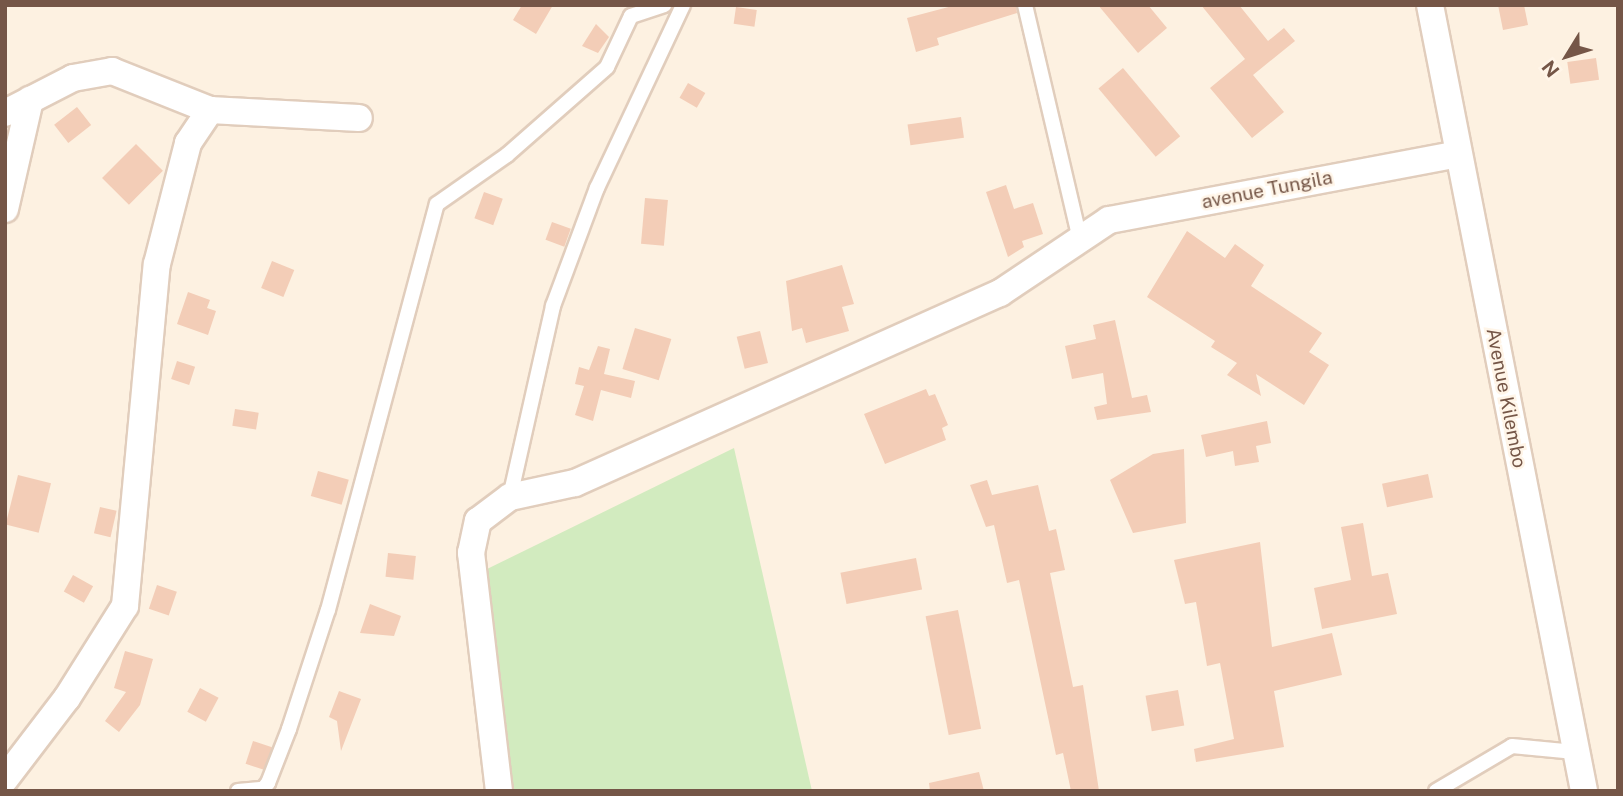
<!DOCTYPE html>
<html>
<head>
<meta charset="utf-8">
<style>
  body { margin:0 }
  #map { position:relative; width:1623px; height:796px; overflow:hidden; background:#fdf1e1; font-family:"Public Sans",sans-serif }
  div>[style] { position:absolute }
  .green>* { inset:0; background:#d2ebbf }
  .building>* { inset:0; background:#f3cdb7; transform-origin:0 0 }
  .roads { filter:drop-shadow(2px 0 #e1cdbc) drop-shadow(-2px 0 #e1cdbc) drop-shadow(0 2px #e1cdbc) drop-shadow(0 -2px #e1cdbc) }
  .lane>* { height:14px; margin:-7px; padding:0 7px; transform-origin:7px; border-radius:7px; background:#fff }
  .street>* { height:26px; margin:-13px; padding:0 13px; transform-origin:13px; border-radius:13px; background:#fff }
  span { translate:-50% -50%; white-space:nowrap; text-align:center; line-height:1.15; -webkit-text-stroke:5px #fff5e8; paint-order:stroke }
  .street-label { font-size:19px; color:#755647 }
  .frame { position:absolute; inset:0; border:7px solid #755647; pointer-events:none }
  .north { position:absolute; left:1532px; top:21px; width:70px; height:70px; -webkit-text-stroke:5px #fff5e8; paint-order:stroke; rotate:232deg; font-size:19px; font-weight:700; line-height:28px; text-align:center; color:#755647 }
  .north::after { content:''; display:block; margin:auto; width:24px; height:32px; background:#755647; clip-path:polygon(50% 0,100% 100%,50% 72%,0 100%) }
</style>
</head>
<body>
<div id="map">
  <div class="green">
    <div style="clip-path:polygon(734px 448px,812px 791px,510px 791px,483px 571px)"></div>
  </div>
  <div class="building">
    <div style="clip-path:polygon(522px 5px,553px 5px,536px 34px,513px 20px)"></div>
    <div style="clip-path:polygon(956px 5px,1016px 5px,1017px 13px,937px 38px,939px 45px,916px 52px,907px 18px)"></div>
    <div style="clip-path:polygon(1098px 5px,1148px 5px,1167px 28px,1138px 53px)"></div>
    <div style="clip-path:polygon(1201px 5px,1239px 5px,1268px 41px,1284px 28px,1295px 41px,1253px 75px,1284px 112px,1252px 138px,1210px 88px,1245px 59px)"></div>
    <div style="clip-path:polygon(1498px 5px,1524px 5px,1528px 25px,1503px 30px)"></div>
    <div style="left:736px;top:7px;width:21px;height:17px;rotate:8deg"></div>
    <div style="clip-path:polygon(596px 24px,609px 37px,598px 53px,582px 46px)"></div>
    <div style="left:1596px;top:58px;width:22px;height:29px;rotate:82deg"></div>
    <div style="left:1123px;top:68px;width:89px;height:32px;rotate:50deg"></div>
    <div style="left:688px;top:83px;width:20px;height:17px;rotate:30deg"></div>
    <div style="left:77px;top:107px;width:23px;height:29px;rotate:52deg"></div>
    <div style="left:961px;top:117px;width:21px;height:54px;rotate:82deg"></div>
    <div style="left:136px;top:144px;width:38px;height:48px;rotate:45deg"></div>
    <div style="clip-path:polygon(1006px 185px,1014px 209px,1033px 203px,1043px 234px,1022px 241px,1024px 247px,1008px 257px,986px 192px)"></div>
    <div style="left:484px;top:192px;width:20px;height:28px;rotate:20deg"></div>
    <div style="left:645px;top:198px;width:23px;height:46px;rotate:5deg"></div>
    <div style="left:552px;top:222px;width:20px;height:19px;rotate:20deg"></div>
    <div style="clip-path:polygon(1187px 231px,1225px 258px,1235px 244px,1264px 265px,1251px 286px,1322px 333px,1309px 352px,1329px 365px,1304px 405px,1256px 374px,1261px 396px,1227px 375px,1237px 363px,1211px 347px,1215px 341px,1147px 297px)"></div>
    <div style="left:272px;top:261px;width:24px;height:29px;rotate:22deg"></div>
    <div style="clip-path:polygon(842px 265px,854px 304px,842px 307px,849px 331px,806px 343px,802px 328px,792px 331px,786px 281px)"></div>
    <div style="clip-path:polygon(188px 292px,210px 300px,207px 308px,216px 311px,208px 335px,177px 324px)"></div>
    <div style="clip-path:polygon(1115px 320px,1132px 398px,1147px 395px,1151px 412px,1097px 420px,1094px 407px,1107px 404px,1103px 373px,1072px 379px,1065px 346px,1096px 339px,1093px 325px)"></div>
    <div style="left:635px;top:328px;width:38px;height:43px;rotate:17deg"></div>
    <div style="left:760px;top:331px;width:33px;height:24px;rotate:76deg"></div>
    <div style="clip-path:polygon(598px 346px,610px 349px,604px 374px,635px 381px,631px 398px,601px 390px,593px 421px,575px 415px,584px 386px,575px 384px,579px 367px,589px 370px)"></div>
    <div style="left:177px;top:361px;width:19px;height:19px;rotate:18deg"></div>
    <div style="clip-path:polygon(926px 389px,929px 396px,935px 394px,948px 425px,942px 428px,946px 440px,885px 464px,864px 414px)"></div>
    <div style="left:235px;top:409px;width:24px;height:17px;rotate:9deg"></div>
    <div style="clip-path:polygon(1267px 421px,1271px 443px,1256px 446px,1259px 462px,1235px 466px,1233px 451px,1206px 457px,1201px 435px)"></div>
    <div style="clip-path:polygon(1184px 449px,1186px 523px,1133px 533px,1110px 480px,1153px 454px)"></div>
    <div style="left:318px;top:471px;width:32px;height:26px;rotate:16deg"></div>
    <div style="left:1428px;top:474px;width:24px;height:47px;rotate:78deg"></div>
    <div style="left:18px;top:475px;width:34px;height:51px;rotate:14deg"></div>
    <div style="clip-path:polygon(987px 480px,992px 495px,1038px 485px,1049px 531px,1056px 529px,1065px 570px,1050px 573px,1073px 687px,1083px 685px,1099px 791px,1071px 791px,1063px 753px,1056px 755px,1019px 580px,1007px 583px,994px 525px,986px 527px,970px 485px)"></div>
    <div style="left:100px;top:507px;width:17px;height:27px;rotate:13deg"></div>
    <div style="clip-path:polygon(1363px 523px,1372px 576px,1388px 573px,1397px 614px,1322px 629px,1314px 588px,1351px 580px,1341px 527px)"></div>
    <div style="clip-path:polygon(1260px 542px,1272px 647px,1332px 633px,1342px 675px,1274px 691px,1284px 747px,1196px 762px,1194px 749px,1234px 739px,1220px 663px,1207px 666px,1196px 602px,1185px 604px,1174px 560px)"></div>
    <div style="left:388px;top:553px;width:28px;height:24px;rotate:6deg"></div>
    <div style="left:916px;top:558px;width:32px;height:77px;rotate:79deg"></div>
    <div style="left:73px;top:575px;width:23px;height:19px;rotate:29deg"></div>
    <div style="left:157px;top:585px;width:21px;height:25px;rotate:19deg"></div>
    <div style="clip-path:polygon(370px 604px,401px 616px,394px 636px,360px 633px)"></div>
    <div style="left:958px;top:610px;width:121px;height:33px;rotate:79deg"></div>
    <div style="clip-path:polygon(125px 651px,153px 659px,140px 705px,119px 732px,105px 721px,126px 692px,114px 688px)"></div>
    <div style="left:200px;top:688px;width:21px;height:27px;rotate:28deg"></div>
    <div style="left:1178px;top:690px;width:36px;height:33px;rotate:80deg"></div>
    <div style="clip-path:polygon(339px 691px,361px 699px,341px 751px,337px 721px,329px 717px)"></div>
    <div style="left:253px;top:741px;width:20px;height:24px;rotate:18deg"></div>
    <div style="clip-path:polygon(979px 772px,984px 791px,930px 791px,929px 783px)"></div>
  </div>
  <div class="roads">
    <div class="lane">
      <div style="left:1025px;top:5px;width:237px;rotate:76.8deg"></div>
      <div style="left:510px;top:497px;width:196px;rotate:-77.3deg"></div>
      <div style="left:553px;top:306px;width:126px;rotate:-69.6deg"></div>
      <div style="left:597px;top:188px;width:202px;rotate:-64.8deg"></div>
      <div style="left:238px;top:791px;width:25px;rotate:-5deg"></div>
      <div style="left:263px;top:789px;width:8px;rotate:-50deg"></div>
      <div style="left:268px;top:783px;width:58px;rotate:-68.7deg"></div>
      <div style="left:289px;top:729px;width:125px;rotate:-71.9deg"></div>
      <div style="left:328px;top:610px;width:420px;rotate:-75deg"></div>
      <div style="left:437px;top:204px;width:85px;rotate:-35deg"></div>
      <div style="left:507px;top:155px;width:133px;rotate:-41.3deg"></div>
      <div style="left:607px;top:67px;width:56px;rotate:-64.8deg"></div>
      <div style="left:631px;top:16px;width:35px;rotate:-18deg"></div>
      <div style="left:1436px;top:791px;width:88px;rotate:-30.6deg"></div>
      <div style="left:1512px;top:746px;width:63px;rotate:5.4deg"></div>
    </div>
    <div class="street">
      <div style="left:1430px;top:5px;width:801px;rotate:78.91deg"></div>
      <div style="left:5px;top:113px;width:76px;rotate:-27.2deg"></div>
      <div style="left:73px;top:78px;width:40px;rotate:-10deg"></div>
      <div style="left:112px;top:71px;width:105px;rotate:21.7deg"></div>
      <div style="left:210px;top:110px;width:149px;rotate:3.1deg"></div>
      <div style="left:5px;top:209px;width:112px;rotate:-77.1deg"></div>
      <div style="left:5px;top:779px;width:102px;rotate:-52.6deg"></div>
      <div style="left:67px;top:698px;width:109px;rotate:-57.8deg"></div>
      <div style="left:125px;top:606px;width:343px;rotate:-84.7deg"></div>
      <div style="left:157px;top:264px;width:125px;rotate:-75.6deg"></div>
      <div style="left:188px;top:143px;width:40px;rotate:-56deg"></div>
      <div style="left:499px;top:791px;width:240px;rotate:-96.7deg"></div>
      <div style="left:471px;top:553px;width:33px;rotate:-78deg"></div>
      <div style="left:478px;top:521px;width:40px;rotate:-37deg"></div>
      <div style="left:510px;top:497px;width:66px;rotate:-12.2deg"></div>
      <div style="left:575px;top:483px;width:466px;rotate:-24.1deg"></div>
      <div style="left:1000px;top:293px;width:131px;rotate:-33.8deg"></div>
      <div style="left:1109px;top:220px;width:355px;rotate:-10.7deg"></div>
    </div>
  </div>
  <div class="street-label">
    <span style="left:1267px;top:190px;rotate:-11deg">avenue Tungila</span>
    <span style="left:1506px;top:398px;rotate:79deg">Avenue Kilembo</span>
  </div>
  <div class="frame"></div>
  <div class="north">N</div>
</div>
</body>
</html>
